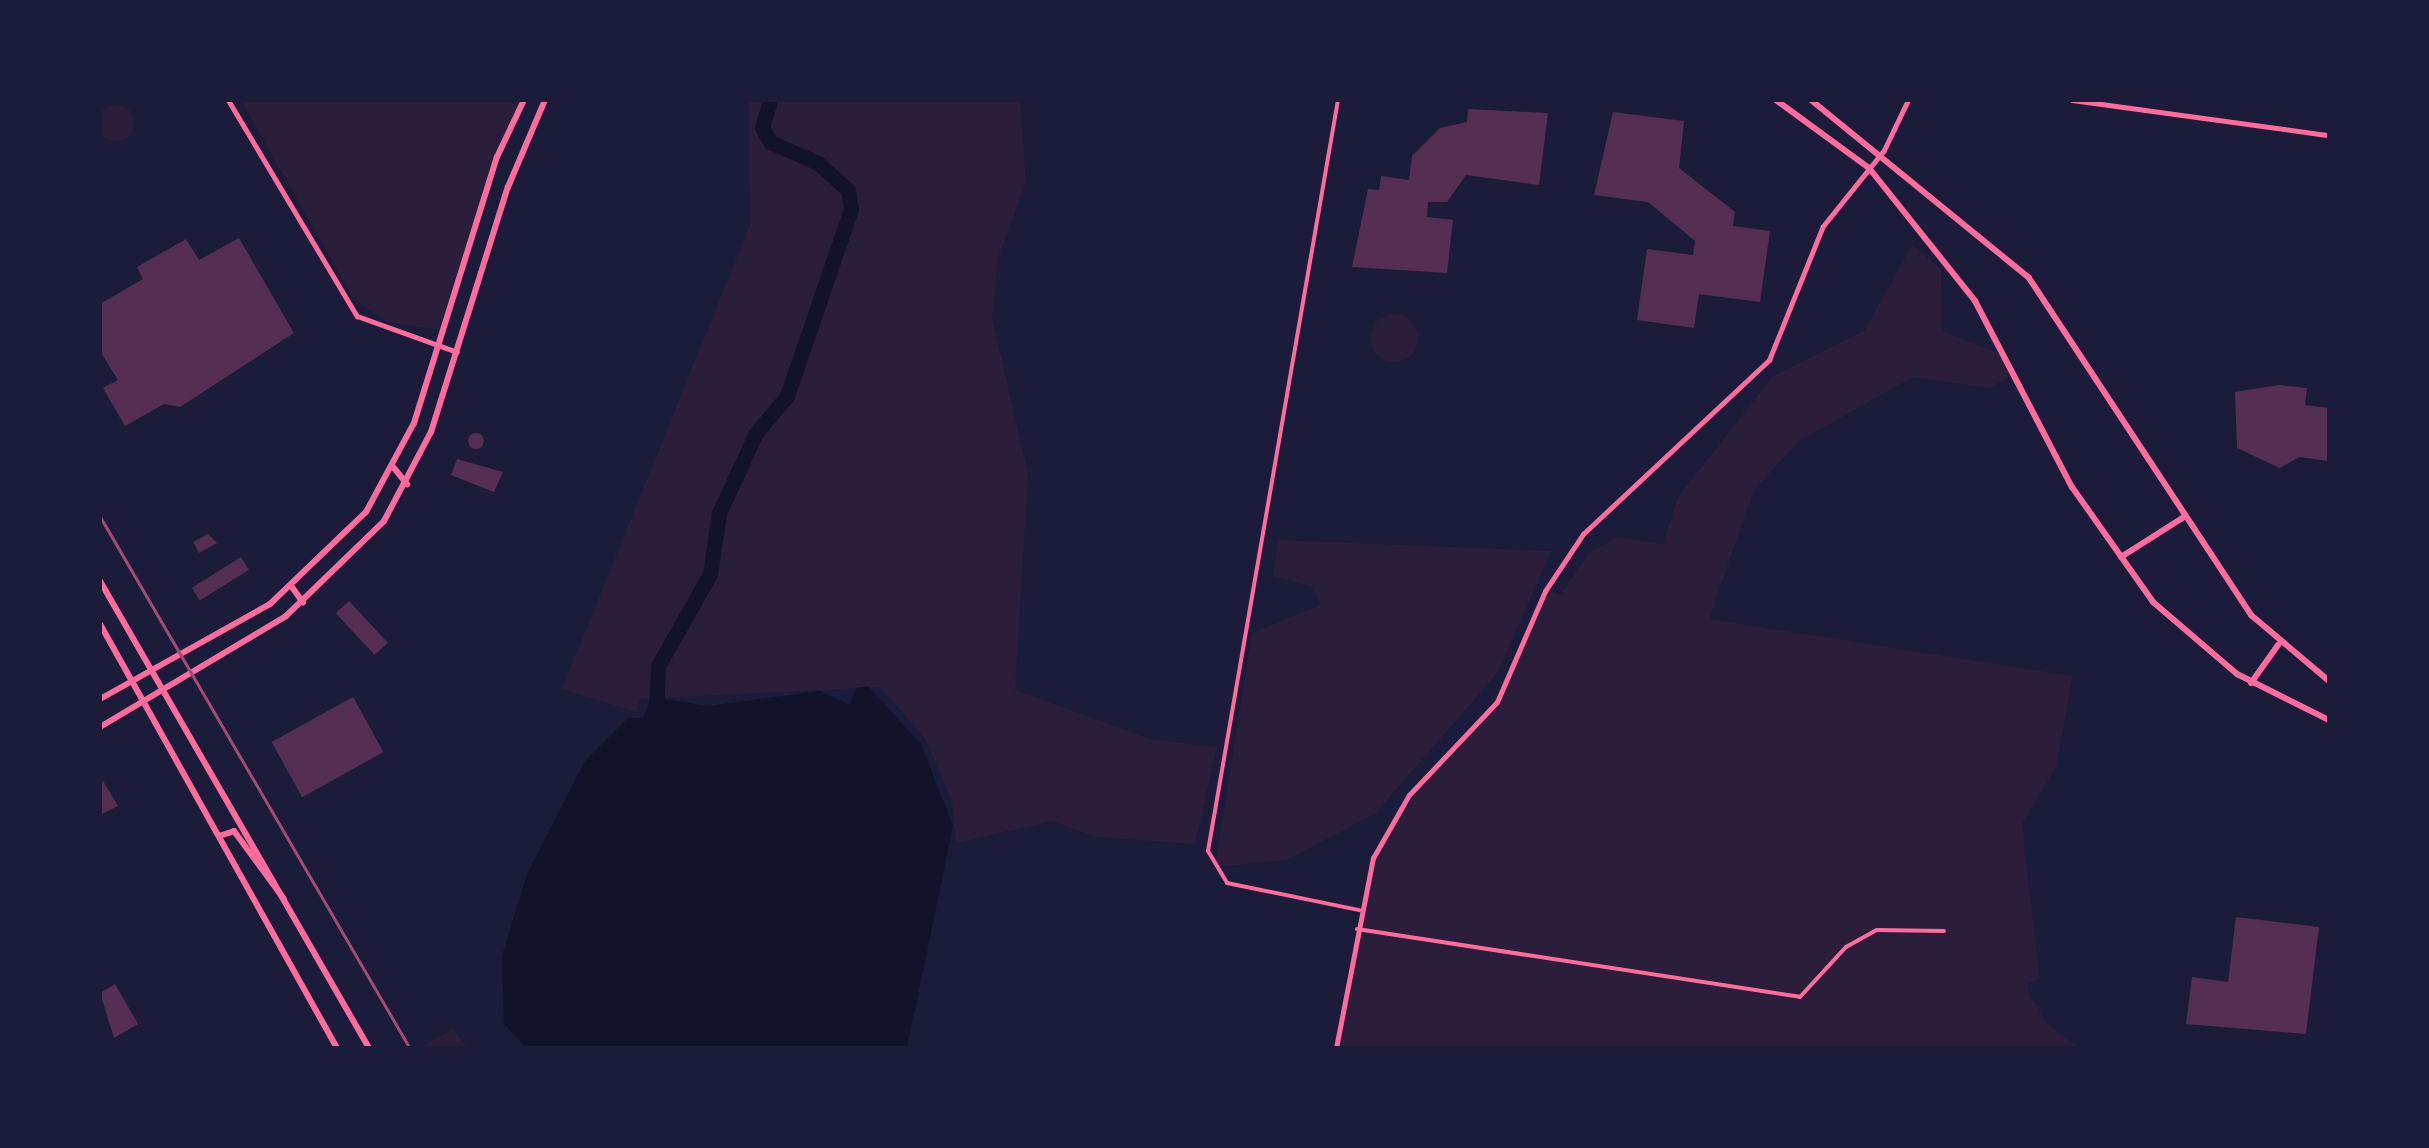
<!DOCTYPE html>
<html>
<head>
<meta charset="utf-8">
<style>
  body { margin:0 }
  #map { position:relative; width:2429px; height:1148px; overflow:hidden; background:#1b1b3a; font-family:"PT Sans",sans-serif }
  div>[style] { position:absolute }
  .green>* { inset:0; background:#2a1e3b }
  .round { border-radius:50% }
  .water>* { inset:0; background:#12122b }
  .river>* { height:15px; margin:-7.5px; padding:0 7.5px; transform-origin:7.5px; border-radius:7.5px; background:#12122b }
  .building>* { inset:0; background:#542f53; transform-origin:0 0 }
  .minor>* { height:4px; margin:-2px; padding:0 2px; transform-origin:2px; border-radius:2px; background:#ff6b9d }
  .tertiary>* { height:5px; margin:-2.5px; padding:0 2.5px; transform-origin:2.5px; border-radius:2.5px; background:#ff6b9d }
  .secondary>* { height:6px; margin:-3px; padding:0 3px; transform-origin:3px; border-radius:3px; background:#ff6b9d }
  .primary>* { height:6px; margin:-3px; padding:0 3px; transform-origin:3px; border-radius:3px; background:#ff6b9d }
  .rail>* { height:2.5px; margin:-1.25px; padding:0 1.25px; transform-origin:1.25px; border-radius:1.25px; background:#a44b75 }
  span { translate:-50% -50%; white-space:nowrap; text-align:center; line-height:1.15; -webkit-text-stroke:8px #1b1b3a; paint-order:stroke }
  .frame { position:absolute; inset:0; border:102px solid #1b1b3a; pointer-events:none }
</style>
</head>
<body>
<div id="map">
  <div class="green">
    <div style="clip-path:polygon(241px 100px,519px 100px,439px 330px,386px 322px,353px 298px)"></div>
    <div style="clip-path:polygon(749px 100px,1020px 100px,1026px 182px,998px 258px,992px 317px,1028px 474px,1015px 690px,1150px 739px,1217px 747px,1195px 844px,1096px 837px,1052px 821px,956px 843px,952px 801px,925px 738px,880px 687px,639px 699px,637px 712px,562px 689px,750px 225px)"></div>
    <div class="round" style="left:98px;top:105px;width:36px;height:36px"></div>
    <div style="clip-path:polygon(1912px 245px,1941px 269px,1942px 331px,1998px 353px,2011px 376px,1990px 388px,1913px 377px,1799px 441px,1754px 490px,1709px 619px,2073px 676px,2056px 767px,2023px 822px,2024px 847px,2040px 979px,2027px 983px,2029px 994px,2048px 1024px,2080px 1048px,1336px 1048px,1373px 858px,1427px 776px,1489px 710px,1545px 591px,1561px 594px,1588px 554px,1617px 537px,1663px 544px,1678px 497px,1773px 376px,1865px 330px)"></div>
    <div class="round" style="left:1370px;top:314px;width:48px;height:48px"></div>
    <div style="clip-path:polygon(1278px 540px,1551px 551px,1498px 672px,1376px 813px,1287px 860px,1215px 867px,1252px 633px,1321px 605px,1311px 586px,1273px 576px)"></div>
    <div style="clip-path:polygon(453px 1029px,468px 1048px,423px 1048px,422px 1046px)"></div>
  </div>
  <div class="water">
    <div style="clip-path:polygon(868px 686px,921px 744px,953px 826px,907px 1048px,527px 1048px,504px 1024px,502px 956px,527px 874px,585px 761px,628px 718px,643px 718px,652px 697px,708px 706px,820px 691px,850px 705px,856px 688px)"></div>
  </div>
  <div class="river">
    <div style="left:656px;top:715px;width:49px;rotate:-87.7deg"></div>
    <div style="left:658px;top:666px;width:106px;rotate:-60.5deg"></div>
    <div style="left:710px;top:574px;width:62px;rotate:-81.6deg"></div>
    <div style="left:719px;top:513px;width:88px;rotate:-65.2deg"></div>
    <div style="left:756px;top:433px;width:48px;rotate:-50deg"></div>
    <div style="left:787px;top:396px;width:198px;rotate:-71.1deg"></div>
    <div style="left:851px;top:209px;width:19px;rotate:-99deg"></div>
    <div style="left:848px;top:190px;width:40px;rotate:-138deg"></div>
    <div style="left:818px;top:163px;width:52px;rotate:-156.4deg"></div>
    <div style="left:770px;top:142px;width:17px;rotate:-118deg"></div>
    <div style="left:762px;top:127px;width:28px;rotate:-73deg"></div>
  </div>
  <div class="building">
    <div style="clip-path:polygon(1468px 109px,1548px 113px,1539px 185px,1466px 175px,1447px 202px,1428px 202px,1427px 217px,1453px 220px,1447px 273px,1352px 267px,1368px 189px,1379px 190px,1381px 176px,1409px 180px,1412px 156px,1440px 128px,1467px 122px)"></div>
    <div style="clip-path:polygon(1613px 112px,1684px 121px,1679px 168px,1735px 212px,1733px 226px,1770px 231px,1760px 302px,1699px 294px,1694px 328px,1637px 320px,1647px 249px,1693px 255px,1695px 241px,1648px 202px,1594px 195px)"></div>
    <div style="clip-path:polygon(239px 238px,294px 333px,180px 407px,164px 404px,125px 426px,103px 388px,118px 380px,100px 351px,100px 304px,143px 279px,137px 267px,186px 239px,199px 260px)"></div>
    <div style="clip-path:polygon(2279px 385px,2307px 388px,2305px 405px,2329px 408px,2329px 461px,2299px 457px,2280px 468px,2237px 448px,2235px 392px)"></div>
    <div class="round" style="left:468px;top:433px;width:16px;height:16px"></div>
    <div style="clip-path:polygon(457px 459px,503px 472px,494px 492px,451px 475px)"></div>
    <div style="clip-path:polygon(208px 534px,217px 543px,199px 553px,193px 542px)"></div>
    <div style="left:241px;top:557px;width:15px;height:58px;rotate:58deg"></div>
    <div style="left:349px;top:601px;width:57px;height:18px;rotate:47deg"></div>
    <div style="left:353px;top:697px;width:63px;height:93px;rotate:61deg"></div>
    <div style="clip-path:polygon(103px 781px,118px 806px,100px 815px,100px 783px)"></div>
    <div style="clip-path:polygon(2236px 917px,2319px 927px,2306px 1034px,2186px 1024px,2192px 977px,2228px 982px)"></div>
    <div style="clip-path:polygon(115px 984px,138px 1024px,114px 1038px,100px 993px)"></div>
  </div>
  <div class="minor">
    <div style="left:1338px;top:100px;width:762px;rotate:99.82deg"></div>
    <div style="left:1208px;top:851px;width:37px;rotate:59deg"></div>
    <div style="left:1227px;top:883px;width:135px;rotate:11.6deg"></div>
    <div style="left:1357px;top:929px;width:448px;rotate:8.7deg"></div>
    <div style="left:1800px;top:997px;width:68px;rotate:-47.4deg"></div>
    <div style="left:1846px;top:947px;width:35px;rotate:-29deg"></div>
    <div style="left:1877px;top:930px;width:67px;rotate:0.9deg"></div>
  </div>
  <div class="tertiary">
    <div style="left:228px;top:100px;width:252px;rotate:59.2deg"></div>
    <div style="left:357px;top:316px;width:106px;rotate:19.8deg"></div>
    <div style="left:2072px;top:100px;width:259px;rotate:7.8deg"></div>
    <div style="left:1336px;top:1048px;width:194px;rotate:-79deg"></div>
    <div style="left:1373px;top:858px;width:73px;rotate:-60.3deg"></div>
    <div style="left:1409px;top:795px;width:128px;rotate:-46.6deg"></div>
    <div style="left:1497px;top:702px;width:121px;rotate:-66.6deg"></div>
    <div style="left:1545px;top:591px;width:69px;rotate:-56.3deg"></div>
    <div style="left:1583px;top:534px;width:255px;rotate:-43.1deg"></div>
    <div style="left:1769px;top:360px;width:144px;rotate:-68.1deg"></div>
    <div style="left:1823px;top:226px;width:97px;rotate:-51.2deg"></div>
    <div style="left:1884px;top:150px;width:55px;rotate:-64.4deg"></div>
  </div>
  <div class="secondary">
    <div style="left:1776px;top:100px;width:115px;rotate:36.2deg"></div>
    <div style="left:1869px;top:168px;width:170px;rotate:51.4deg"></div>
    <div style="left:1975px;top:301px;width:210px;rotate:62.5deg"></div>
    <div style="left:2072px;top:487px;width:141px;rotate:54.8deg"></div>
    <div style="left:2153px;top:602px;width:111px;rotate:40.6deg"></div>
    <div style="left:2237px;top:674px;width:103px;rotate:26.6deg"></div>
    <div style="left:1811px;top:100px;width:281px;rotate:39.2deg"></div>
    <div style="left:2029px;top:278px;width:404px;rotate:56.6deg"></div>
    <div style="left:2251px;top:615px;width:102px;rotate:40.2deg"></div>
    <div style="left:394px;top:468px;width:21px;rotate:51deg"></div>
    <div style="left:2121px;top:557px;width:75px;rotate:-32.4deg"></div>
    <div style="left:292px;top:587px;width:19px;rotate:55deg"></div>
    <div style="left:2251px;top:683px;width:47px;rotate:-54.6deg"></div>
    <div style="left:100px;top:699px;width:195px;rotate:-29.2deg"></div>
    <div style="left:270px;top:604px;width:133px;rotate:-43.8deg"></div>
    <div style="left:366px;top:512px;width:101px;rotate:-61.7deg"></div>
    <div style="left:414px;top:423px;width:279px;rotate:-72.7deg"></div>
    <div style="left:497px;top:157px;width:63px;rotate:-64.7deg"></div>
    <div style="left:100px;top:727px;width:217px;rotate:-30.8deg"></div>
    <div style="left:286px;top:616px;width:136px;rotate:-44.1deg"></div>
    <div style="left:384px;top:521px;width:101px;rotate:-62.2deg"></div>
    <div style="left:431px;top:432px;width:257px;rotate:-72.6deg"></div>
    <div style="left:508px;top:187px;width:95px;rotate:-67deg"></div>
  </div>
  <div class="primary">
    <div style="left:100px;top:581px;width:539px;rotate:60.06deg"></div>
    <div style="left:100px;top:624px;width:486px;rotate:60.8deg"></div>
    <div style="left:219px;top:836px;width:16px;rotate:-18deg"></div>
    <div style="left:234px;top:831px;width:84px;rotate:53.7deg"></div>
  </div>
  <div class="rail">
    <div style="left:100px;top:516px;width:616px;rotate:59.77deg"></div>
  </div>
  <div class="frame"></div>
</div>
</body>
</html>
